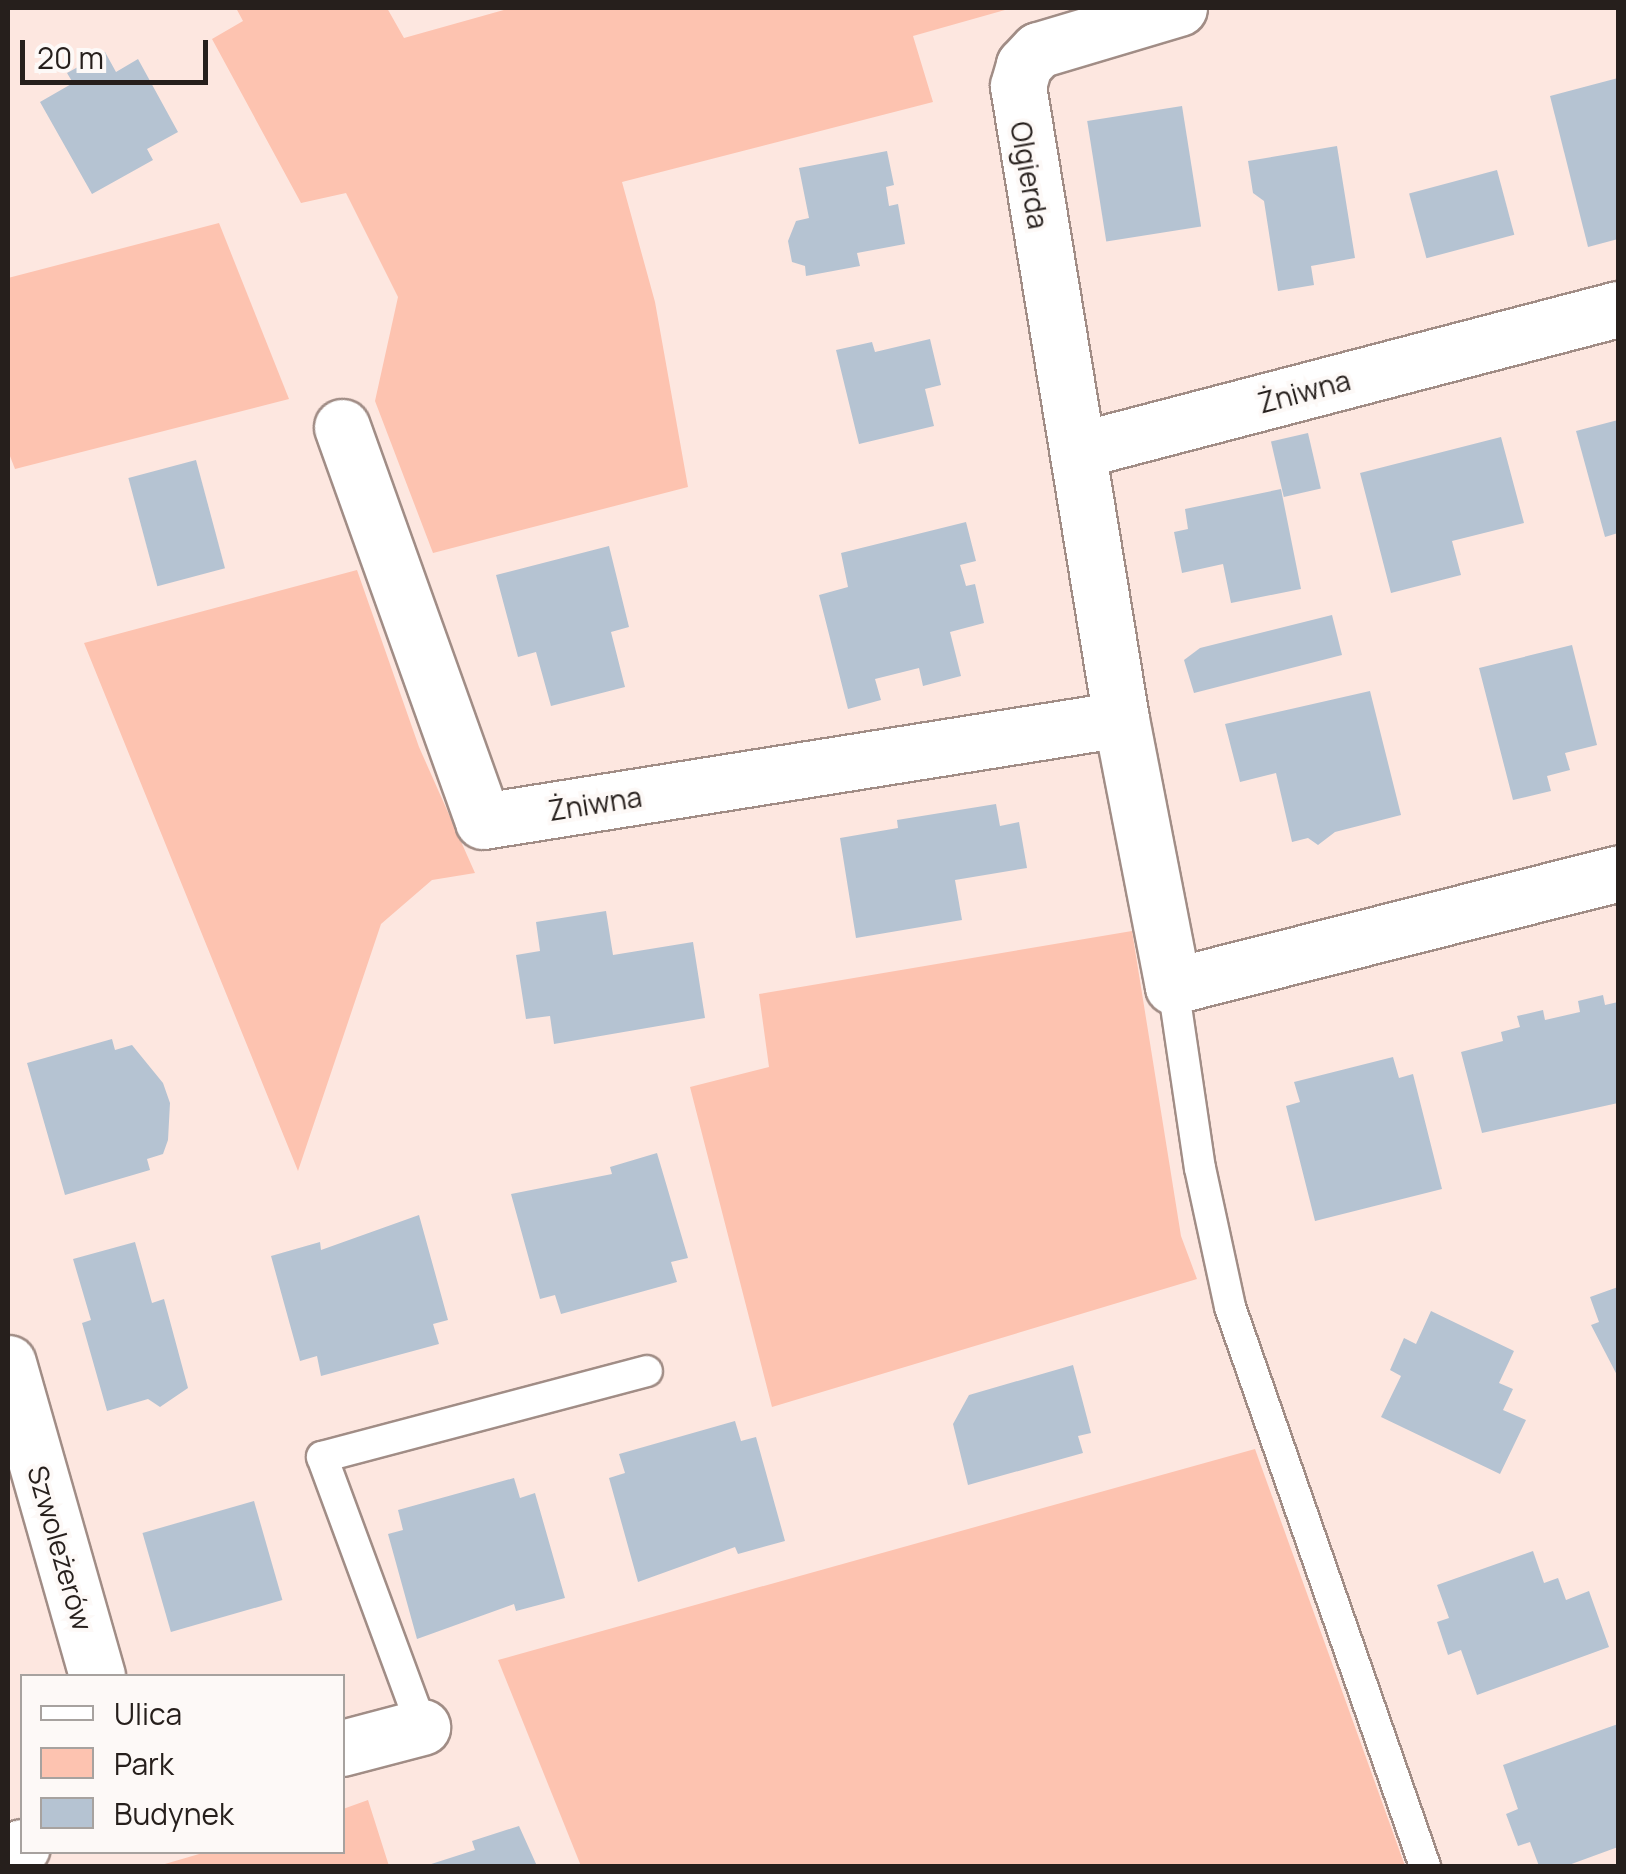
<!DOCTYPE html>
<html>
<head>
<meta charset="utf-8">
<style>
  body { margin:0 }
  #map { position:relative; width:1626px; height:1874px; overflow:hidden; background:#fde7e0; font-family:Manrope,sans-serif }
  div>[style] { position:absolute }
  .green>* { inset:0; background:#fdc3b0 }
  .building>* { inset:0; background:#b5c3d2; transform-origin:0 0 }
  .roads { filter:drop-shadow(2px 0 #a18d86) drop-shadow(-2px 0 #a18d86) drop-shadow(0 2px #a18d86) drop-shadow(0 -2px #a18d86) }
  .lane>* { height:30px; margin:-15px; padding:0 15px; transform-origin:15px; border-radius:15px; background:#fff }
  .street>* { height:55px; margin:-27.5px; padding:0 27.5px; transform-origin:27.5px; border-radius:27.5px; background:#fff }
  span { translate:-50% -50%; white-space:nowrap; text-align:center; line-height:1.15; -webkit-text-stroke:8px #fdf9f7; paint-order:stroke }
  .street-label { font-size:28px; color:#261f1c }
  .frame { position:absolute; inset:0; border:10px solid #261f1c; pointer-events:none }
  .legend { position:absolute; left:20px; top:1674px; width:325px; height:180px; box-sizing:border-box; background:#fdf9f7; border:2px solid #a7a29f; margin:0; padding:12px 18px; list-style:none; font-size:30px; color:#261f1c }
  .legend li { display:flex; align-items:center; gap:20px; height:50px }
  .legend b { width:50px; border:2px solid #a7a29f }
  .scale { position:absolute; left:20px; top:40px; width:188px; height:45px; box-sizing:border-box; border:5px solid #261f1c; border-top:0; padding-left:12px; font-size:30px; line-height:35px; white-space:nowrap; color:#261f1c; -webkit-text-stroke:8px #fdf9f7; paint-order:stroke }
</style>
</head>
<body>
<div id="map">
  <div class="green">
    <div style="clip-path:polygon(236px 8px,387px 8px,404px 38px,511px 8px,1012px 8px,913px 36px,933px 102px,622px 182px,655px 302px,688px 487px,433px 553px,375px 401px,398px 297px,346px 193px,301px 203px,212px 39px,243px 21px)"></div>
    <div style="clip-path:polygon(219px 223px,289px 399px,15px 469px,8px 451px,8px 278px)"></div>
    <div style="clip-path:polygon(357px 570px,419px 747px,475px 873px,432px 880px,381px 924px,298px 1171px,84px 643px)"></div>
    <div style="clip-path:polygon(1132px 931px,1181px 1236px,1197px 1279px,772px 1407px,690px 1087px,769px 1067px,759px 994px)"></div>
    <div style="clip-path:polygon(1255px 1449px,1405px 1866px,581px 1866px,498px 1660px)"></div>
    <div style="clip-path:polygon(368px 1800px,389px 1866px,158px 1866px,206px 1852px,342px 1852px,343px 1809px)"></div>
  </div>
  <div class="building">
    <div style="clip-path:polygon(105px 52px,116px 72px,138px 59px,178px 132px,147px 149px,153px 160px,92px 194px,40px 102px,73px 83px,67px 73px)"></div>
    <div style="clip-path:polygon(1618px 78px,1618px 239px,1588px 247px,1550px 96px)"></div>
    <div style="left:1182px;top:106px;width:122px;height:96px;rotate:81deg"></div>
    <div style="clip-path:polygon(1337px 146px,1355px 258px,1311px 266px,1314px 285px,1278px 291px,1264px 201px,1253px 193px,1248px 161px)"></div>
    <div style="clip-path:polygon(887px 151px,894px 185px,886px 187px,889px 206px,898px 204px,905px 244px,857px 253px,860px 266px,806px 276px,805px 266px,792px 262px,788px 241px,796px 221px,809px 218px,799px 168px)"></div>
    <div style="left:1497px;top:170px;width:67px;height:91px;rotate:75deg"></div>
    <div style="clip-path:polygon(930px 339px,941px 385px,925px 389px,934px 426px,859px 444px,836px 350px,872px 342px,875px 352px)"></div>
    <div style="clip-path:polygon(1618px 420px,1618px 533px,1605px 537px,1576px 431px)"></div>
    <div style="left:1308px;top:433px;width:57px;height:38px;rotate:77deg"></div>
    <div style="clip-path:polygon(1501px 437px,1524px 523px,1452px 541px,1461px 575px,1391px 593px,1360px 473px)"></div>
    <div style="left:196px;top:460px;width:112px;height:70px;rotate:75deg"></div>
    <div style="clip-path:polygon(1281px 489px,1301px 589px,1231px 603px,1223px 564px,1182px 573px,1174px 532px,1188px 529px,1185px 509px)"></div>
    <div style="clip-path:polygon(966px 522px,976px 561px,960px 565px,966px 586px,975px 584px,984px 623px,950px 632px,961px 676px,923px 686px,919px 668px,875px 679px,881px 700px,848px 709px,819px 595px,848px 587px,841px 553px)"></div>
    <div style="clip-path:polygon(609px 546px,629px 627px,611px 632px,625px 687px,551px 706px,536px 652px,518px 657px,496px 575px)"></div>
    <div style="clip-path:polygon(1332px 615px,1342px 655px,1194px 693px,1184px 660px,1200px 648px)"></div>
    <div style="clip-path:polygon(1572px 645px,1597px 745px,1565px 753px,1570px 770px,1547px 776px,1551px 791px,1513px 800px,1479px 668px)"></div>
    <div style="clip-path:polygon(1370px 691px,1401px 815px,1335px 832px,1318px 845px,1308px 838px,1292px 842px,1276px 773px,1240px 782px,1225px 724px)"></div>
    <div style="clip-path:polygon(996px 804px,1000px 826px,1019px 822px,1027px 868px,955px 880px,962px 920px,856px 938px,840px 838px,898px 828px,897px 820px)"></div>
    <div style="clip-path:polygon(606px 911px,613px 955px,693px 942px,705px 1018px,554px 1044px,550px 1016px,526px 1019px,516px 955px,540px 951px,536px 922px)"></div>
    <div style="clip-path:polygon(1603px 995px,1605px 1005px,1618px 1002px,1618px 1103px,1482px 1133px,1461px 1052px,1503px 1041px,1501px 1032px,1520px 1027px,1517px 1016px,1543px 1010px,1545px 1020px,1580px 1012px,1578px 1001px)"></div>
    <div style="clip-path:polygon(112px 1039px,115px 1050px,132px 1045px,163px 1083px,170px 1103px,168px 1140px,163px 1154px,147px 1159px,150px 1170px,65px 1195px,27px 1063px)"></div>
    <div style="clip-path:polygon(1393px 1057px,1399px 1078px,1413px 1074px,1442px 1189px,1315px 1221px,1286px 1106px,1300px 1102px,1294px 1082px)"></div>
    <div style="clip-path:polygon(657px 1153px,688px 1258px,671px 1262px,677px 1282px,561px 1314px,555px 1295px,540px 1299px,511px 1194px,612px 1174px,610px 1167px)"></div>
    <div style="clip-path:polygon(419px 1215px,448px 1320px,433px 1324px,439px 1344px,321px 1376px,317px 1356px,300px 1361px,271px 1256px,320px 1242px,321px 1250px)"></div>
    <div style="clip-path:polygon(135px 1242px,152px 1303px,164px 1299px,188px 1388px,160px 1407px,148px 1399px,107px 1411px,82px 1323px,91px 1320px,73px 1259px)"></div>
    <div style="clip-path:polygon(1618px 1287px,1618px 1377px,1591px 1325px,1599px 1322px,1590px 1297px)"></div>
    <div style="clip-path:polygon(1431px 1311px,1514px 1351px,1499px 1383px,1513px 1389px,1503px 1410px,1526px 1420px,1500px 1474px,1381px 1417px,1401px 1376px,1390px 1370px,1404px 1338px,1416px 1344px)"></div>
    <div style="clip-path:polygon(1073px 1365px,1091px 1433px,1078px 1436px,1083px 1453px,968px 1485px,953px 1424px,969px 1395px)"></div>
    <div style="clip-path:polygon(735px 1421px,741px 1441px,756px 1437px,785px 1541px,738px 1554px,735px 1547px,638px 1582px,609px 1478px,625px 1473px,619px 1454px)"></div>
    <div style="clip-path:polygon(514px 1478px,520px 1498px,535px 1493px,565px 1598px,516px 1611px,514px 1604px,417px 1639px,388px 1534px,403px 1530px,398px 1510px)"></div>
    <div style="left:254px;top:1501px;width:103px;height:116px;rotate:74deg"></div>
    <div style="clip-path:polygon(1533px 1551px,1544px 1583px,1558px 1578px,1566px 1600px,1589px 1591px,1609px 1647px,1477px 1695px,1461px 1650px,1448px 1655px,1437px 1622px,1449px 1618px,1437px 1585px)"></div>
    <div style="clip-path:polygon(1618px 1724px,1618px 1847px,1566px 1866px,1539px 1866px,1530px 1842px,1518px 1846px,1506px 1814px,1518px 1809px,1503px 1765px)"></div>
    <div style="clip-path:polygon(519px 1826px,537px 1866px,425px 1866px,475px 1850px,472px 1841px)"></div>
  </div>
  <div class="roads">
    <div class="lane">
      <div style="left:1173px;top:986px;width:184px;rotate:81.6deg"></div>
      <div style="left:1200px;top:1168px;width:142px;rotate:77.8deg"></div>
      <div style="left:1230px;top:1307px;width:592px;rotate:70.77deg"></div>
      <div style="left:422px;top:1727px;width:288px;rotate:-110.3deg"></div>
      <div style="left:322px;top:1457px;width:336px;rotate:-14.8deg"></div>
    </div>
    <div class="street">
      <div style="left:1179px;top:8px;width:147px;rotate:163.4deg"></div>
      <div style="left:1038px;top:50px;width:21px;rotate:133deg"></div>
      <div style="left:1024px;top:65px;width:22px;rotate:106deg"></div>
      <div style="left:1018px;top:86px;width:641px;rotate:80.76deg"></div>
      <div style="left:1121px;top:719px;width:272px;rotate:79deg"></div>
      <div style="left:1173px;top:986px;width:459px;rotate:-14.2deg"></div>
      <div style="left:342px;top:427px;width:418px;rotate:70.3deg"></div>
      <div style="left:483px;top:821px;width:646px;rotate:-9.08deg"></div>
      <div style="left:1079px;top:450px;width:557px;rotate:-14.66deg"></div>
      <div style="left:8px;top:1363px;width:325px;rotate:74.1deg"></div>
      <div style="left:342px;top:1748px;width:83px;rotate:-14.7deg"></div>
      <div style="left:8px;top:1853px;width:15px;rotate:-23deg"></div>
    </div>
  </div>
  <div class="street-label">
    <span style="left:1030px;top:175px;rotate:80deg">Olgierda</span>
    <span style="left:1304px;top:391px;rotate:-15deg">Żniwna</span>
    <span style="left:595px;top:803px;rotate:-9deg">Żniwna</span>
    <span style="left:61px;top:1548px;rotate:74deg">Szwoleżerów</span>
  </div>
  <div class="frame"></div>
  <ul class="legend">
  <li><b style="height:12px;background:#fff"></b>Ulica</li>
  <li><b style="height:28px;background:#fdc3b0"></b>Park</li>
  <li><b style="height:28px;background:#b5c3d2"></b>Budynek</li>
  </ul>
  <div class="scale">20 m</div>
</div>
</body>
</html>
